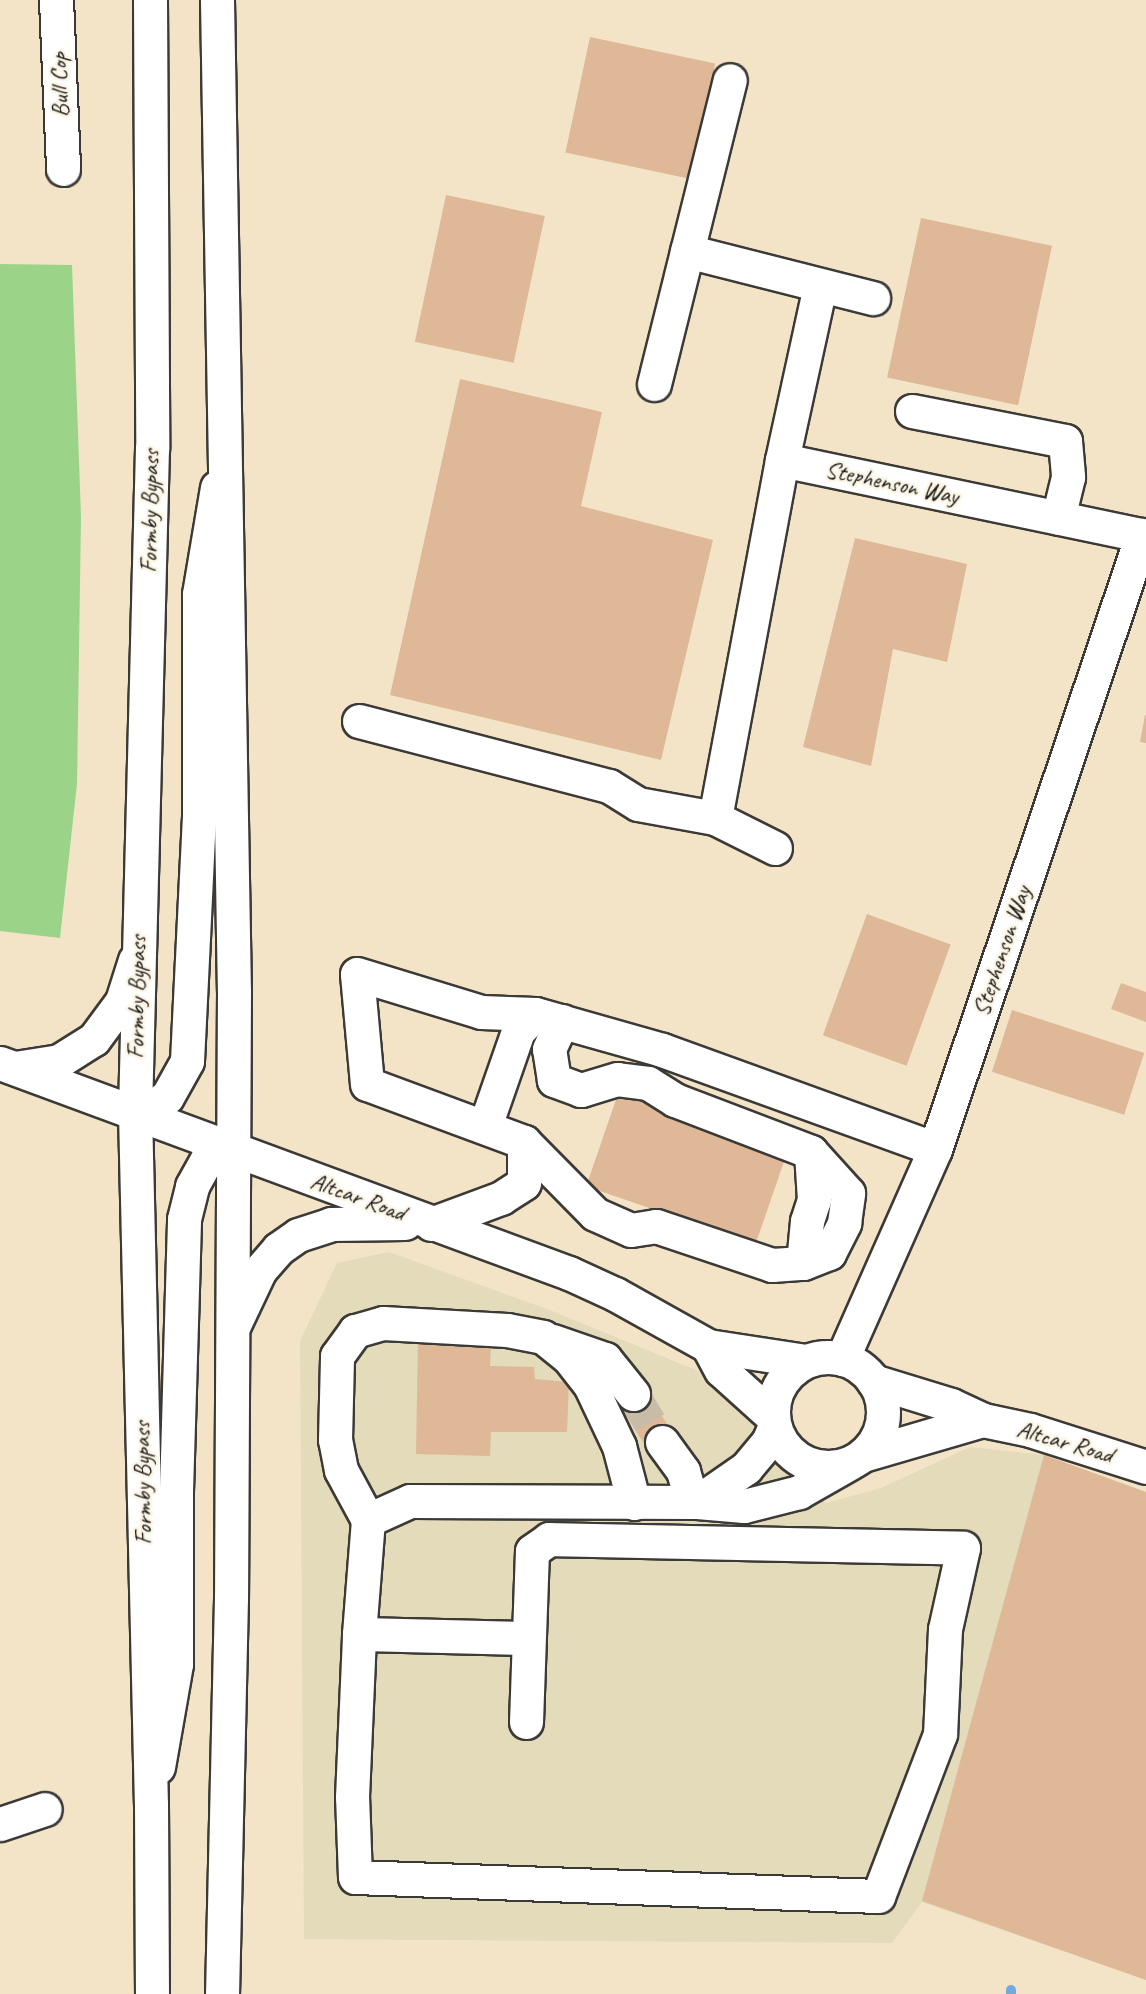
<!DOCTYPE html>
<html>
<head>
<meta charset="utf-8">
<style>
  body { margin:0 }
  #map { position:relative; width:1146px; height:1994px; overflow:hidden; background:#f3e4c8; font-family:Caveat,sans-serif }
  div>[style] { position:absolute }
  .built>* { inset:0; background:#e3dbba }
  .green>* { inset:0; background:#9bd488 }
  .stream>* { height:10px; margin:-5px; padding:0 5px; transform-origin:5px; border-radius:5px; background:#70aae0 }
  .building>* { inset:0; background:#deb897; transform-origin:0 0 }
  .minor-tunnel>* { height:33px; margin-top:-16.5px; transform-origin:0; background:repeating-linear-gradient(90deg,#c8bca6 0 33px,transparent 0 49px) }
  .roads { filter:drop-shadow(2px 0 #3c3a36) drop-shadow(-2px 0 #3c3a36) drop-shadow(0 2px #3c3a36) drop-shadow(0 -2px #3c3a36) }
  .minor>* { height:33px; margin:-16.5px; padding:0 16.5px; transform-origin:16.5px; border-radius:16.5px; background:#fff }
  .major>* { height:33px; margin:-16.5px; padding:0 16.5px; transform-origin:16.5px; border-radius:16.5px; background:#fff }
  .major>.ring { margin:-16.5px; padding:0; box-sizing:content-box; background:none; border:33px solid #fff; border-radius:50% }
  .highway>* { height:33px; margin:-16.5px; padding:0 16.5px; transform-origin:16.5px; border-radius:16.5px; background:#fff }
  span { translate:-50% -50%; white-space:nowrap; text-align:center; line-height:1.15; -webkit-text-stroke:5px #fcf5e5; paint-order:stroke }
  .street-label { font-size:24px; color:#1c1c1c }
</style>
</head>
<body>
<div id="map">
  <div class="built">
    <div style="clip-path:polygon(389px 1252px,547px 1309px,696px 1370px,755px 1407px,755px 1447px,826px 1503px,881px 1488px,970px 1447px,1044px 1455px,1146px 1492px,1146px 1980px,922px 1902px,892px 1943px,304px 1939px,300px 1341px,337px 1263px)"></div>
  </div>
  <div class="green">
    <div style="clip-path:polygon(0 264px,72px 265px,81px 517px,77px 784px,60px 938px,0 931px)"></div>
  </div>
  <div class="stream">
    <div style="left:1011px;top:1994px;width:4px;rotate:-90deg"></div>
  </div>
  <div class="building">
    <div style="left:590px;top:37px;width:128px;height:118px;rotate:12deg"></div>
    <div style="left:446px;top:195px;width:101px;height:150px;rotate:12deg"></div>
    <div style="left:921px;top:218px;width:134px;height:163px;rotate:12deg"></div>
    <div style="clip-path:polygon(460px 379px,602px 412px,581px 506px,713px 540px,661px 760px,390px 695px)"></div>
    <div style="clip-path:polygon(855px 538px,967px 564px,947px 662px,893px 649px,871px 766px,803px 747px)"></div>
    <div style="clip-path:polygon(1145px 715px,1146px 715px,1146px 743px,1140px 742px)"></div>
    <div style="left:867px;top:914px;width:89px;height:129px;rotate:20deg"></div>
    <div style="clip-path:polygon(1121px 983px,1146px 992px,1146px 1022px,1111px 1009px)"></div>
    <div style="left:1012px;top:1010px;width:139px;height:65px;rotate:18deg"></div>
    <div style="left:620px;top:1088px;width:179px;height:104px;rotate:19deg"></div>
    <div style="clip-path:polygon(418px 1338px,491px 1340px,490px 1366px,534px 1367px,535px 1379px,569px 1382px,567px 1432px,491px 1432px,490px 1456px,416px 1454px)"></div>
    <div style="left:644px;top:1386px;width:57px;height:30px;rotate:59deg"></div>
    <div style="clip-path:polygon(1044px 1455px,1146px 1492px,1146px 1980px,922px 1901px)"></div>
  </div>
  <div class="minor-tunnel">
    <div style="left:633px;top:1394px;width:56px;rotate:58.9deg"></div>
  </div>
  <div class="roads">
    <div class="minor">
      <div style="left:56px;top:0;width:169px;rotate:87.6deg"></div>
      <div style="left:687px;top:251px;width:192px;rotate:14.2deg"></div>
      <div style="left:654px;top:384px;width:313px;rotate:-76deg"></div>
      <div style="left:912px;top:411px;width:156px;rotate:11.1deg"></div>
      <div style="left:1065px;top:441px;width:36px;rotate:85deg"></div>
      <div style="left:1068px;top:477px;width:42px;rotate:103.7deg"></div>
      <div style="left:782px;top:460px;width:372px;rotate:11.8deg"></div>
      <div style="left:359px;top:721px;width:258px;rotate:14.6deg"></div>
      <div style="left:609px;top:786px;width:34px;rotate:32deg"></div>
      <div style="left:638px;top:804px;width:78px;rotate:10.3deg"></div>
      <div style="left:715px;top:818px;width:67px;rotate:26.6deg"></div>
      <div style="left:715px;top:818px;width:364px;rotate:-79.4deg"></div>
      <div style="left:782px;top:460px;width:178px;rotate:-77.7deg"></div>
      <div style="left:485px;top:1126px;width:101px;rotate:-70.8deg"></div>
      <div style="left:518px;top:1031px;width:24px;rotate:-45deg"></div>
      <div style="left:524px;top:1142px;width:101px;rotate:45.4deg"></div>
      <div style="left:595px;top:1214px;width:39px;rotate:24deg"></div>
      <div style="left:631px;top:1230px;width:25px;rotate:-9deg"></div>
      <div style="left:656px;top:1226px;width:122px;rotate:18.6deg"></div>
      <div style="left:772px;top:1265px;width:31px;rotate:-4deg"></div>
      <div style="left:803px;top:1263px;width:28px;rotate:-21deg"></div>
      <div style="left:829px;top:1253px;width:34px;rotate:-63deg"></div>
      <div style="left:844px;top:1223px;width:30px;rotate:-82deg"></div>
      <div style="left:848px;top:1193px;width:55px;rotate:-132.1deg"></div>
      <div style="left:811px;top:1152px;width:146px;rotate:-159.1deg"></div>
      <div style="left:675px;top:1100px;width:32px;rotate:-148deg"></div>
      <div style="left:648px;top:1083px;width:31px;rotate:-173deg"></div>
      <div style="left:617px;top:1079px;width:38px;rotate:163deg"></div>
      <div style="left:581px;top:1090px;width:29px;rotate:-160deg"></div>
      <div style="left:554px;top:1080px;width:31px;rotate:-99deg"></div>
      <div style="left:549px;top:1049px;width:31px;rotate:-65deg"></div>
      <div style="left:431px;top:1224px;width:75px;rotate:-20.4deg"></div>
      <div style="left:501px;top:1198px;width:27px;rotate:-33deg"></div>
      <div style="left:524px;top:1183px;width:41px;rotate:-90deg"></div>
      <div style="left:524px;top:1142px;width:167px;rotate:-159.7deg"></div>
      <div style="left:367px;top:1084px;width:110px;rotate:-95.2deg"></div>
      <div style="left:357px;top:974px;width:130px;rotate:17deg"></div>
      <div style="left:481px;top:1012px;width:54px;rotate:2.1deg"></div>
      <div style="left:535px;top:1014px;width:132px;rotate:15.8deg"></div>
      <div style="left:662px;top:1050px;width:290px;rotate:19.9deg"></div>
      <div style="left:803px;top:1263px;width:42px;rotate:-84.6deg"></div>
      <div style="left:807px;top:1221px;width:22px;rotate:-72deg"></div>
      <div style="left:814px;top:1200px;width:48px;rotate:-93.6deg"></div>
      <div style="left:553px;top:1341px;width:55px;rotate:19.1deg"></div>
      <div style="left:605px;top:1359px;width:45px;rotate:51.3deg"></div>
      <div style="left:842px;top:1359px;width:230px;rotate:-66.1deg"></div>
      <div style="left:935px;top:1149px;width:648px;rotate:-71.37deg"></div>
      <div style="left:662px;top:1442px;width:36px;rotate:54deg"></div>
      <div style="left:683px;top:1471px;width:32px;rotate:74deg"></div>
      <div style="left:697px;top:1502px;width:60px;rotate:-34.8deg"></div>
      <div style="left:746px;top:1468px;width:34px;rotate:-50deg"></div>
      <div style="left:768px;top:1442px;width:15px;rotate:-67deg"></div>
      <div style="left:368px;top:1520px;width:57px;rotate:-118.4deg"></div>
      <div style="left:341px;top:1470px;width:31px;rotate:-101deg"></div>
      <div style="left:335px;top:1440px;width:84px;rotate:-88.6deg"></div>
      <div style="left:337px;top:1356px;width:31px;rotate:-54deg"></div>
      <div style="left:355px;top:1331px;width:29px;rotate:-16deg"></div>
      <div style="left:383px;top:1323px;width:124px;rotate:3.2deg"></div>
      <div style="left:507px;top:1330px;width:37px;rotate:11deg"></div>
      <div style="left:543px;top:1337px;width:33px;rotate:39deg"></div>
      <div style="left:569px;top:1358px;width:34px;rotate:52deg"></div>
      <div style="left:590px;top:1385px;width:68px;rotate:64.6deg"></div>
      <div style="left:619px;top:1446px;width:59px;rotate:75.3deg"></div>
      <div style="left:359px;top:1634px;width:168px;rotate:1.4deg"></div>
      <div style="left:526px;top:1722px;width:171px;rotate:-88deg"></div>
      <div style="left:532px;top:1551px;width:21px;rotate:-35deg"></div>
      <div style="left:549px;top:1539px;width:414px;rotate:1.2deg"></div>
      <div style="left:963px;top:1548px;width:83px;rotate:102.5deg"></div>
      <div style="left:945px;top:1629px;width:105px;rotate:92.7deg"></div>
      <div style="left:940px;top:1734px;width:173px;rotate:110.9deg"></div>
      <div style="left:878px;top:1896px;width:523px;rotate:-177.92deg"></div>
      <div style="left:355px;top:1877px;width:80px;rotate:-92.1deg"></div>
      <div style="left:352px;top:1797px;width:163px;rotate:-87.5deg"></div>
      <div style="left:359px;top:1634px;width:114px;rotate:-85.5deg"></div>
      <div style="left:368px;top:1520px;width:46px;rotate:-24.3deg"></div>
      <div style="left:410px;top:1501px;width:287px;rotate:0.2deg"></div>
      <div style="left:697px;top:1502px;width:47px;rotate:4.9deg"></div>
      <div style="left:744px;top:1506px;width:57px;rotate:-14.3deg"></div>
      <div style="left:799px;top:1492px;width:56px;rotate:-29.7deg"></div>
      <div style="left:0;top:1824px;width:47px;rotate:-18.4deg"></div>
    </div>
    <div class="major">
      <div style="left:0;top:1063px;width:607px;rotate:20.26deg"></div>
      <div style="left:569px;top:1273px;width:51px;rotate:24.5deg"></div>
      <div style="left:615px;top:1294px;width:107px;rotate:29.2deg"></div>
      <div style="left:708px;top:1346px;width:99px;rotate:8.7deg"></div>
      <div style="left:15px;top:1068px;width:45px;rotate:-9deg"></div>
      <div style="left:59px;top:1061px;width:41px;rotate:-32.2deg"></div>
      <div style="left:94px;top:1039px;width:47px;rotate:-53.6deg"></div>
      <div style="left:122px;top:1001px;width:43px;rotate:-72.4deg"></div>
      <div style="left:135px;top:1112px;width:11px;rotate:-5deg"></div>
      <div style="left:146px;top:1111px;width:25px;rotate:-34deg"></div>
      <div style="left:167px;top:1097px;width:41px;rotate:-60.9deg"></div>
      <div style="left:187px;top:1061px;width:243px;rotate:-87.2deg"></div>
      <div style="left:199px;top:818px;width:224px;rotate:-90deg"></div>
      <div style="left:199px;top:594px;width:108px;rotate:-80.4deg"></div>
      <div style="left:233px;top:1327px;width:63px;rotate:-64.7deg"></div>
      <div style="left:260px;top:1270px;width:28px;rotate:-49deg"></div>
      <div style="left:278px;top:1249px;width:24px;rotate:-35deg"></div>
      <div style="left:298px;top:1235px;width:35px;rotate:-18deg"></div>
      <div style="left:331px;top:1224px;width:74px;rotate:-0.8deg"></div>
      <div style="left:708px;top:1346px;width:27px;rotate:62deg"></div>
      <div style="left:721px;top:1370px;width:69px;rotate:42deg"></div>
      <div class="ring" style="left:773px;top:1357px;width:77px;height:77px"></div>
      <div style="left:873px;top:1381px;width:82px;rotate:17.1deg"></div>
      <div style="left:951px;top:1405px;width:35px;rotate:25deg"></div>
      <div style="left:983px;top:1420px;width:48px;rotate:12deg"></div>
      <div style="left:1030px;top:1430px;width:122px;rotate:17.7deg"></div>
      <div style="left:863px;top:1455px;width:125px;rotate:-16.3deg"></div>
      <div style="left:158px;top:1767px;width:105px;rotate:-80.1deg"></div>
      <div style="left:176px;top:1664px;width:173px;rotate:-90deg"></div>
      <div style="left:176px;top:1491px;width:272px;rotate:-88.3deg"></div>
      <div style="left:184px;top:1219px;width:34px;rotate:-76deg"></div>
      <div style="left:192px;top:1186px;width:31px;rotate:-61deg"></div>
      <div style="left:207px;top:1159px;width:9px;rotate:-41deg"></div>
      <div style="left:214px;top:1153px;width:20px;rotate:-15deg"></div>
    </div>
    <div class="highway">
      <div style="left:150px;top:0;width:448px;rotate:89.7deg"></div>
      <div style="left:152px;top:448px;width:664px;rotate:91.47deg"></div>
      <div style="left:135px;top:1112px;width:692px;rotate:88.68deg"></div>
      <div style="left:151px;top:1804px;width:190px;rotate:89.7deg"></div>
      <div style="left:217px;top:0;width:991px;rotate:89.02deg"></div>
      <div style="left:234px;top:991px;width:607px;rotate:90.28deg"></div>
      <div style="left:231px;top:1598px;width:396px;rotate:91.3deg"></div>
    </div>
  </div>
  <div class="street-label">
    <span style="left:60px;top:85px;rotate:-92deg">Bull Cop</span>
    <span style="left:892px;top:483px;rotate:12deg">Stephenson Way</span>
    <span style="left:150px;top:511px;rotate:-89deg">Formby Bypass</span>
    <span style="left:1002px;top:951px;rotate:-71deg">Stephenson Way</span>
    <span style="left:137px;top:997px;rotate:-89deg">Formby Bypass</span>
    <span style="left:358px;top:1197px;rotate:20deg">Altcar Road</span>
    <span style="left:1065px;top:1442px;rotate:16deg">Altcar Road</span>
    <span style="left:143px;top:1483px;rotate:-91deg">Formby Bypass</span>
  </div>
</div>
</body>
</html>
